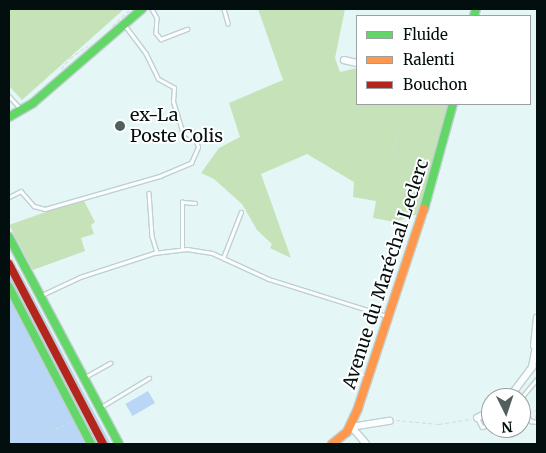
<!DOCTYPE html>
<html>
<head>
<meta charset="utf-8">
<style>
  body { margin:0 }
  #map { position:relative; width:546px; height:453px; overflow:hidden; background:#e4f6f6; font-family:Merriweather,serif }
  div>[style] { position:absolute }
  .green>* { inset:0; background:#c6e2b8 }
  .water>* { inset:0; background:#b9d6f7; transform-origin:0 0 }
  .path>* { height:1px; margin-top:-0.5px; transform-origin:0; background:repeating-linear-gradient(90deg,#d6dbdb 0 4px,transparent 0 6.5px) }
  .roads { filter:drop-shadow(1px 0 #c0d0d0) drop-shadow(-1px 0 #c0d0d0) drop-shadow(0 1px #c0d0d0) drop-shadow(0 -1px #c0d0d0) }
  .lane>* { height:2.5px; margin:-1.25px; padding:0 1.25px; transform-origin:1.25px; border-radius:1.25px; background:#fbfefe }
  .street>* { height:5.5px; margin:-2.75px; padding:0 2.75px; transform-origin:2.75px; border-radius:2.75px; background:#fbfefe }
  .fast>* { height:8px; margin:-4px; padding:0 4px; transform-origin:4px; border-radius:4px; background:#63d668 }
  .slow>* { height:8px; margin:-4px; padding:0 4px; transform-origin:4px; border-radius:4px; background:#ff974d }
  .jam>* { height:8px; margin:-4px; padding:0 4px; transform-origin:4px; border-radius:4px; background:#b3261e }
  .dots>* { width:14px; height:14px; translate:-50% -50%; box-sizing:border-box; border:2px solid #fff; border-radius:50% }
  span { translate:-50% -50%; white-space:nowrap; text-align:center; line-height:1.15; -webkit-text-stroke:4px #fff; paint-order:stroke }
  .poi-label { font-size:18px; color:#020f0e }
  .left { translate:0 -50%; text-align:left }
  .street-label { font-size:18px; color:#020f0e }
  .frame { position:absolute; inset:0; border:10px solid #020f0e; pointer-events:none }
  .legend { position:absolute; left:356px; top:15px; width:175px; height:90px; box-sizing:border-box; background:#fff; border:1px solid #9a9f9f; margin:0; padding:6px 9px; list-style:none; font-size:15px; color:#020f0e }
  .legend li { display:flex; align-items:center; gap:10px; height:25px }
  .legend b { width:25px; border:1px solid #9a9f9f }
  .north { position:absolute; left:481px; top:388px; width:50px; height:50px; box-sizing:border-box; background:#fff; border:1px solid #9a9f9f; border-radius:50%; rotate:176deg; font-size:14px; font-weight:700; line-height:20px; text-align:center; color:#020f0e }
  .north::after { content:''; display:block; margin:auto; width:18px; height:22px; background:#51605f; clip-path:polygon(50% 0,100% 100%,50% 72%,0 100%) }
</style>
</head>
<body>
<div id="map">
  <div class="green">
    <div style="clip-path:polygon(9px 9px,124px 9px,22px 100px,9px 86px)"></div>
    <div style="clip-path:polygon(258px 9px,345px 9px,335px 58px,340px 72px,357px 68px,357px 104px,449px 105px,418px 214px,395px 222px,373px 218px,376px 201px,353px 197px,354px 182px,307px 154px,261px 174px,291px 258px,270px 248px,272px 244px,257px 230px,242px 204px,214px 179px,201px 173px,219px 148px,240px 137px,229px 103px,283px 80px)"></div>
    <div style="clip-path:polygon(83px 199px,95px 222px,91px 225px,94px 234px,81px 238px,85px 251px,33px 270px,9px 225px)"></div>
  </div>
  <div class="water">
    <div style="clip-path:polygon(18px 269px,111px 444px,9px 444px,9px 274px)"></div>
    <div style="left:148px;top:391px;width:14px;height:26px;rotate:60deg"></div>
  </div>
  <div class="path">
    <div style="left:112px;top:26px;width:25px;rotate:-43deg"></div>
    <div style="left:61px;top:69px;width:14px;rotate:-51deg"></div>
    <div style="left:70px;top:58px;width:22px;rotate:-34deg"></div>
    <div style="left:395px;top:160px;width:11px;rotate:-95deg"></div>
    <div style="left:394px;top:149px;width:14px;rotate:-73deg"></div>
    <div style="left:528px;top:412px;width:9px;rotate:-13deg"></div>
    <div style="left:535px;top:418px;width:6px;rotate:-72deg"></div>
    <div style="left:396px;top:420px;width:43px;rotate:5.3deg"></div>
    <div style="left:439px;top:424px;width:33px;rotate:-9deg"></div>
    <div style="left:55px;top:429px;width:17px;rotate:-24deg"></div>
  </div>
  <div class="roads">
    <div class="lane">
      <div style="left:152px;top:9px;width:10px;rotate:61deg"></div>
      <div style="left:157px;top:18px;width:15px;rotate:94deg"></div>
      <div style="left:156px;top:33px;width:8px;rotate:50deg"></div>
      <div style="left:161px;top:39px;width:28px;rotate:-21deg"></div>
      <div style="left:224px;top:9px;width:15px;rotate:74deg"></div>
      <div style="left:9px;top:96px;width:16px;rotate:47deg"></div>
      <div style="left:149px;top:193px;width:43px;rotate:86deg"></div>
      <div style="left:152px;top:236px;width:17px;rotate:73deg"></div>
      <div style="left:9px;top:197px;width:13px;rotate:-27deg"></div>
      <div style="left:21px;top:191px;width:20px;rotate:49deg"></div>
      <div style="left:34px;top:206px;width:11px;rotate:15deg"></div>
      <div style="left:45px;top:209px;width:120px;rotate:-16deg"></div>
      <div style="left:160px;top:176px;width:34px;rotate:-23deg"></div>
      <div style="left:191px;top:163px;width:17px;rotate:-66deg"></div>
      <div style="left:198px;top:147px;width:9px;rotate:-111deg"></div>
      <div style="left:195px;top:139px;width:15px;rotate:-148deg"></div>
      <div style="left:182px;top:131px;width:30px;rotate:-107deg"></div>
      <div style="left:173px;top:102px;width:14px;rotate:-86deg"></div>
      <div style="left:174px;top:88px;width:18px;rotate:-151deg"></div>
      <div style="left:158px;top:79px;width:28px;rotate:-116deg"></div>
      <div style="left:146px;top:54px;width:35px;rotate:-127deg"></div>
      <div style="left:182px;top:249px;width:47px;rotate:-90deg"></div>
      <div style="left:182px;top:202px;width:13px;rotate:4deg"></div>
      <div style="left:223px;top:258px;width:49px;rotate:-68.6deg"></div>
      <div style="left:42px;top:295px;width:42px;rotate:-25.3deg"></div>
      <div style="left:80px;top:277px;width:78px;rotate:-18deg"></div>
      <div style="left:154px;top:253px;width:33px;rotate:-7deg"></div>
      <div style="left:187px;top:249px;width:25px;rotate:9deg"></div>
      <div style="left:212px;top:253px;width:63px;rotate:24.5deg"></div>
      <div style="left:269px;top:279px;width:124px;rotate:17.4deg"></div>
      <div style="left:85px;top:377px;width:29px;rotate:-29deg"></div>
      <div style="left:521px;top:398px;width:25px;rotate:-50deg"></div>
      <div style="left:101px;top:407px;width:56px;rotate:-31.1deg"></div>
      <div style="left:521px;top:409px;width:16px;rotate:50deg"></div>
      <div style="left:531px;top:421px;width:6px;rotate:9deg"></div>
      <div style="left:478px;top:419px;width:9px;rotate:63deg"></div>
      <div style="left:482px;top:427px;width:9px;rotate:-18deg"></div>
    </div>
    <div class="street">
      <div style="left:344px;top:60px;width:13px;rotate:13deg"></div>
      <div style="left:534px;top:346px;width:28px;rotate:-84deg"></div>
      <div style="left:509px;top:398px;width:39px;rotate:-53deg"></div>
      <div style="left:532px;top:367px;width:26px;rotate:-79deg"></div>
      <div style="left:477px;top:418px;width:16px;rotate:-27deg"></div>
      <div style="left:366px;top:444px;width:23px;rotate:-131deg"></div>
      <div style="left:351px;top:427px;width:39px;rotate:-9deg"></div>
    </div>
    <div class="fast">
      <div style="left:474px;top:16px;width:7px;rotate:-74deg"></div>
      <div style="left:9px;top:117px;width:28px;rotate:-30deg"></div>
      <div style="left:33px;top:103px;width:144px;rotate:-40.8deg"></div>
      <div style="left:424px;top:209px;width:109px;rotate:-74.6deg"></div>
      <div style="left:9px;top:237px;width:234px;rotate:62deg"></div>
      <div style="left:9px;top:287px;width:177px;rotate:62.4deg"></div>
    </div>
    <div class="slow">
      <div style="left:332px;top:444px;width:19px;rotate:-39deg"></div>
      <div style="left:347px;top:432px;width:26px;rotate:-65deg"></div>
      <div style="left:358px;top:408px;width:210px;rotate:-71.7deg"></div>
    </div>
    <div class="jam">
      <div style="left:9px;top:264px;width:203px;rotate:62.4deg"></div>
    </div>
  </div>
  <div class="dots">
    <div style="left:120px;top:126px;background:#51605f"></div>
  </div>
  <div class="poi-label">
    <span class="left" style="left:130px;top:126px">ex-La<br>Poste Colis</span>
  </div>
  <div class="street-label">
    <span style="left:386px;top:274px;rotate:-72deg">Avenue du Maréchal Leclerc</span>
  </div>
  <div class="frame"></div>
  <ul class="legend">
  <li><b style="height:6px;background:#63d668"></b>Fluide</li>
  <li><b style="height:6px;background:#ff974d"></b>Ralenti</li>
  <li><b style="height:6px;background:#b3261e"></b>Bouchon</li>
  </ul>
  <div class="north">N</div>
</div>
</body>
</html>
